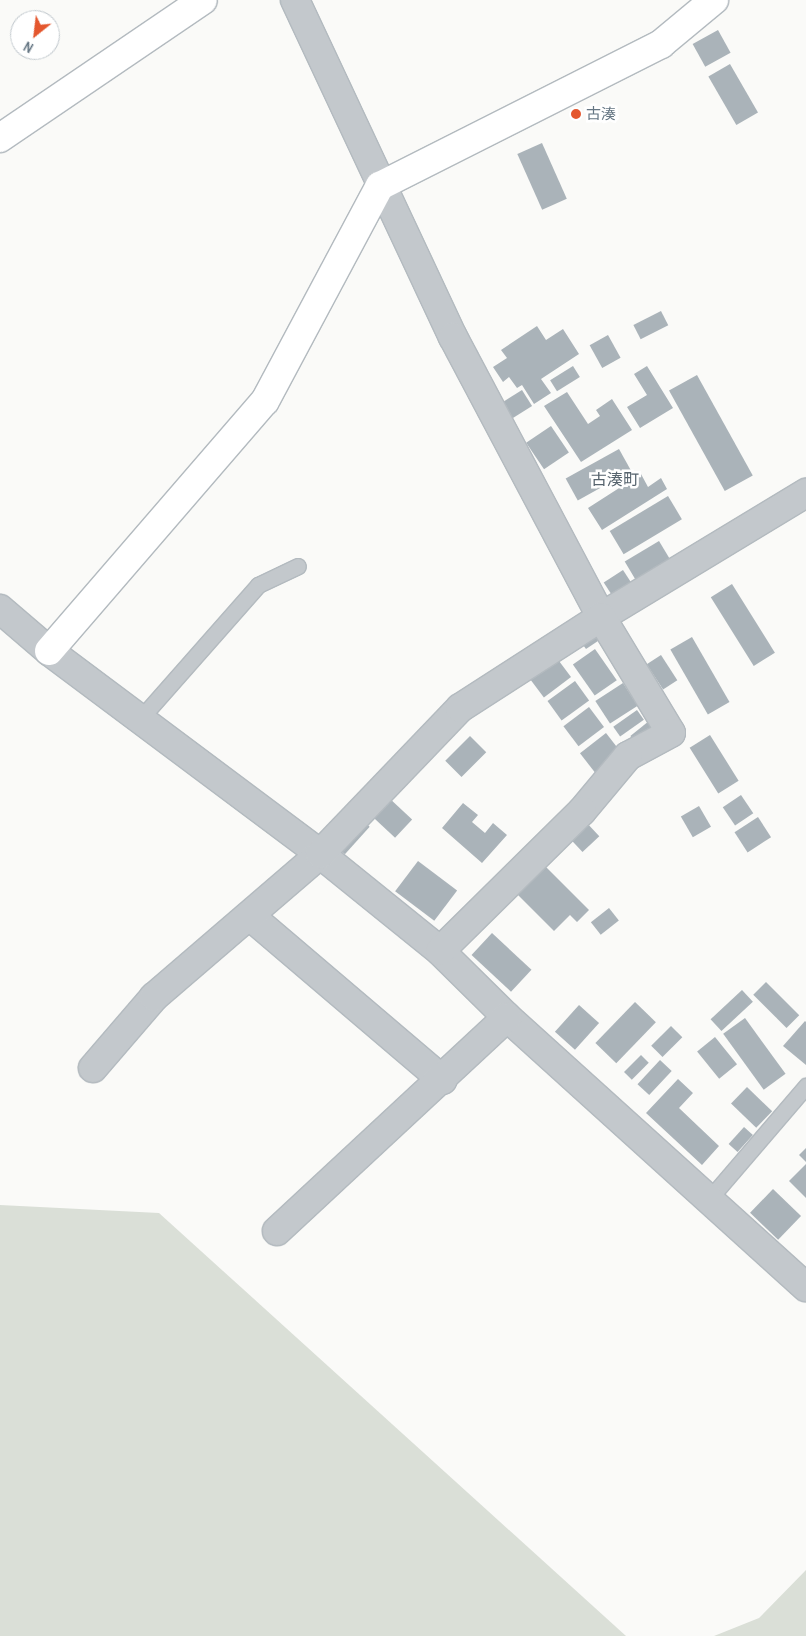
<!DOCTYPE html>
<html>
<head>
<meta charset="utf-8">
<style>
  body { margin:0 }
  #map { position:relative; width:806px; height:1636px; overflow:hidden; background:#fafaf8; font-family:"Archivo Narrow","Noto Sans JP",sans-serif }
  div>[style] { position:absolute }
  .green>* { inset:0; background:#dadfd7 }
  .building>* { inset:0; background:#aab3b9; transform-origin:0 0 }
  .roads { filter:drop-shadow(1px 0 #b3babf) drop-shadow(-1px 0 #b3babf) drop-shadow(0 1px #b3babf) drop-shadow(0 -1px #b3babf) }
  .lane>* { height:15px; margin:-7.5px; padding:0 7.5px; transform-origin:7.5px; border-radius:7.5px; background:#c3c8cc }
  .street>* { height:28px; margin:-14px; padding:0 14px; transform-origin:14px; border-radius:14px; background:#c3c8cc }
  .secondary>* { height:28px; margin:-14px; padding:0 14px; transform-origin:14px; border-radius:14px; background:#fff }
  .dots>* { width:14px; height:14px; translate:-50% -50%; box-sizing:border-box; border:2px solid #fff; border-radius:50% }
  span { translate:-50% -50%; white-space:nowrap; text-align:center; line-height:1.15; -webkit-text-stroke:5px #fff; paint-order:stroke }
  .poi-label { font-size:15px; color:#657683 }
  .left { translate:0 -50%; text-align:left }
  .neighbourhood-label { font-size:16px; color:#57646e }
  .north { position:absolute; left:10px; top:10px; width:50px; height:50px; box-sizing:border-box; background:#fff; border:1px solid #c1c8cd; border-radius:50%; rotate:209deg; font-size:14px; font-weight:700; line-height:20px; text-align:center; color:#657683 }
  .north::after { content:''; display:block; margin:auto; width:18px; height:22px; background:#e4572e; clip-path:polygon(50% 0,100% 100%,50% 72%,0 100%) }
</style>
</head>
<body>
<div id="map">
  <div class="green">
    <div style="clip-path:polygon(0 1205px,159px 1213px,626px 1636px,0 1636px)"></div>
    <div style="clip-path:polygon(806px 1570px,806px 1636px,714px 1636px,759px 1618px)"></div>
  </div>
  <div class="building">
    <div style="left:718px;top:30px;width:26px;height:29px;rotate:61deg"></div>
    <div style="left:730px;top:64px;width:56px;height:25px;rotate:60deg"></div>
    <div style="left:542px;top:143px;width:61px;height:27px;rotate:66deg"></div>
    <div style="left:661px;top:311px;width:16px;height:31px;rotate:63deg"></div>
    <div style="clip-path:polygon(537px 326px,546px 340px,563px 329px,579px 354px,541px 379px,551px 393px,534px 404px,522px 385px,517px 388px,509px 377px,503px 382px,493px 367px,507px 358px,501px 350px)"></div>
    <div style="left:608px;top:335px;width:26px;height:21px;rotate:61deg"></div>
    <div style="left:573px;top:366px;width:13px;height:27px;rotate:58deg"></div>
    <div style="clip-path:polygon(647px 366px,673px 408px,640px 428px,627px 407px,647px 395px,634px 374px)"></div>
    <div style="left:697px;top:375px;width:115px;height:32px;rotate:61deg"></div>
    <div style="left:522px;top:390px;width:19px;height:23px;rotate:58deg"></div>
    <div style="clip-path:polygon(567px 392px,588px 424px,600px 416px,596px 410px,612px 399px,632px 430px,581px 462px,544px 406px)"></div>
    <div style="left:551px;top:426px;width:32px;height:30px;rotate:56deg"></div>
    <div style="left:619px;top:449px;width:25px;height:61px;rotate:61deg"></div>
    <div style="clip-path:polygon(641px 474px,648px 487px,661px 478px,667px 489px,602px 530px,588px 508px)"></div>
    <div style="left:668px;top:496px;width:27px;height:68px;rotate:59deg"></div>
    <div style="left:659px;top:541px;width:26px;height:40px;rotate:59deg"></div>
    <div style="left:623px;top:570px;width:20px;height:23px;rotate:57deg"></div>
    <div style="left:732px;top:584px;width:81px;height:25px;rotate:58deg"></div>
    <div style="clip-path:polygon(600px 623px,616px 645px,605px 652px,598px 641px,586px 649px,578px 638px)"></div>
    <div style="left:692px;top:637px;width:75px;height:25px;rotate:60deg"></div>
    <div style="left:595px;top:649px;width:38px;height:27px;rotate:55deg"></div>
    <div style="left:661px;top:655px;width:30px;height:17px;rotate:57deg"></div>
    <div style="left:556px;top:657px;width:25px;height:34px;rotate:53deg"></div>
    <div style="left:575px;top:681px;width:24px;height:34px;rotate:54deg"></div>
    <div style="left:623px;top:683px;width:27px;height:33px;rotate:57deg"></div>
    <div style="left:589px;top:707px;width:25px;height:32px;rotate:53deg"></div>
    <div style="left:637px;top:710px;width:12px;height:29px;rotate:55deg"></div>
    <div style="left:649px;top:721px;width:13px;height:24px;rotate:51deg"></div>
    <div style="left:606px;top:733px;width:24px;height:33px;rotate:52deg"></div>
    <div style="left:710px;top:735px;width:54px;height:24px;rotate:58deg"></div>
    <div style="left:470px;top:736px;width:23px;height:35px;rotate:45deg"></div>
    <div style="left:741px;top:795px;width:22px;height:22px;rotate:56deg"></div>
    <div style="left:388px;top:797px;width:33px;height:25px;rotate:43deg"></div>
    <div style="clip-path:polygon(463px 803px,478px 815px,472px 822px,485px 833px,493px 823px,507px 835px,482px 863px,442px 828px)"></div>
    <div style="left:699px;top:806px;width:24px;height:21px;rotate:60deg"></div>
    <div style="left:758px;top:817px;width:24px;height:28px;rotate:57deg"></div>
    <div style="left:360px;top:818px;width:13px;height:37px;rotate:42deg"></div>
    <div style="left:585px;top:821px;width:21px;height:23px;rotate:47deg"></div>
    <div style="clip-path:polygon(539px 860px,589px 910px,577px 922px,570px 915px,554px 931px,511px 888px)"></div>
    <div style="left:418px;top:861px;width:49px;height:38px;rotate:37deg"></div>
    <div style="left:609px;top:908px;width:16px;height:23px;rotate:52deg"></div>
    <div style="left:492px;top:933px;width:54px;height:30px;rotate:43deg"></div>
    <div style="left:766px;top:982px;width:47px;height:18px;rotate:45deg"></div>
    <div style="left:742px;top:990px;width:16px;height:43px;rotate:47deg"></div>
    <div style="left:635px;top:1002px;width:29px;height:57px;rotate:44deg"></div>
    <div style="left:579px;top:1005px;width:27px;height:36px;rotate:42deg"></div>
    <div style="left:745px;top:1018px;width:69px;height:27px;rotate:54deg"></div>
    <div style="clip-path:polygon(805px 1021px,806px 1022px,806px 1065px,783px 1046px)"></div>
    <div style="left:671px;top:1026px;width:16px;height:28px;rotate:45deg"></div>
    <div style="left:715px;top:1037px;width:35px;height:23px;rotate:51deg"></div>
    <div style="left:641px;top:1055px;width:11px;height:24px;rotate:45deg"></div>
    <div style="left:660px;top:1060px;width:16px;height:33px;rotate:43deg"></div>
    <div style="clip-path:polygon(678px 1079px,693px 1093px,679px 1108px,719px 1146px,702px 1165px,646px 1113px)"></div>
    <div style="left:747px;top:1087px;width:35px;height:23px;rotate:44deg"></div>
    <div style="left:744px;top:1127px;width:12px;height:23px;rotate:42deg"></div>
    <div style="clip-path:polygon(806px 1148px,806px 1162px,799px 1155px)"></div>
    <div style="clip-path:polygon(806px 1164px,806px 1198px,789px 1181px)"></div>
    <div style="left:773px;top:1189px;width:39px;height:33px;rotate:44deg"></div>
  </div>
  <div class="roads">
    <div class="lane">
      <div style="left:140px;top:719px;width:179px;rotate:-48.6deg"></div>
      <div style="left:258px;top:585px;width:44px;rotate:-25.4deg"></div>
      <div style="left:710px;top:1198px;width:148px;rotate:-49.4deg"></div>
    </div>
    <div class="street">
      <div style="left:295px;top:0;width:372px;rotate:64.9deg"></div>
      <div style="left:453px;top:337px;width:317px;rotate:62.1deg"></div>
      <div style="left:601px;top:617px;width:240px;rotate:-31.2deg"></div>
      <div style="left:0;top:609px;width:65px;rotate:40.6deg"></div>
      <div style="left:49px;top:651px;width:339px;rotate:36.8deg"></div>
      <div style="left:320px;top:854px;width:154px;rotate:38.9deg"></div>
      <div style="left:440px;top:951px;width:94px;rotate:44.6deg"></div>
      <div style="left:507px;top:1017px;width:403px;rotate:42.1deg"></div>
      <div style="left:250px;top:916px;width:253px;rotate:40.4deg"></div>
      <div style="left:93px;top:1068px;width:94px;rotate:-49.3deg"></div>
      <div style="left:154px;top:997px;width:219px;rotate:-40.7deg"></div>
      <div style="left:320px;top:854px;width:202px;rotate:-46.2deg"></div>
      <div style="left:460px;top:708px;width:168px;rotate:-32.8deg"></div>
      <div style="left:601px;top:617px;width:135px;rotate:58.9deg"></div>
      <div style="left:671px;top:733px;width:49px;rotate:151.9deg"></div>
      <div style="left:628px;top:756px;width:72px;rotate:129.9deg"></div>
      <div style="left:582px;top:811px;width:199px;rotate:135.4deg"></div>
      <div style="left:277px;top:1231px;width:314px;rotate:-42.9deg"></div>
    </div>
    <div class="secondary">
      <div style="left:0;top:138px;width:245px;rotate:-34.2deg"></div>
      <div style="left:49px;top:651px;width:330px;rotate:-49.2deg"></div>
      <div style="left:265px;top:401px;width:244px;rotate:-61.9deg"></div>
      <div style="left:380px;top:186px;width:315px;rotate:-26.8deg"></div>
      <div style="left:661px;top:44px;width:69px;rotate:-39.7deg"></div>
    </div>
  </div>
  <div class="dots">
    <div style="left:576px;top:114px;background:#e4572e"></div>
  </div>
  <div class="poi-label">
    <span class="left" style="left:586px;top:114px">古湊</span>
  </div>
  <div class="neighbourhood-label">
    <span style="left:615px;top:479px">古湊町</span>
  </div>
  <div class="north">N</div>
</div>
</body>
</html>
